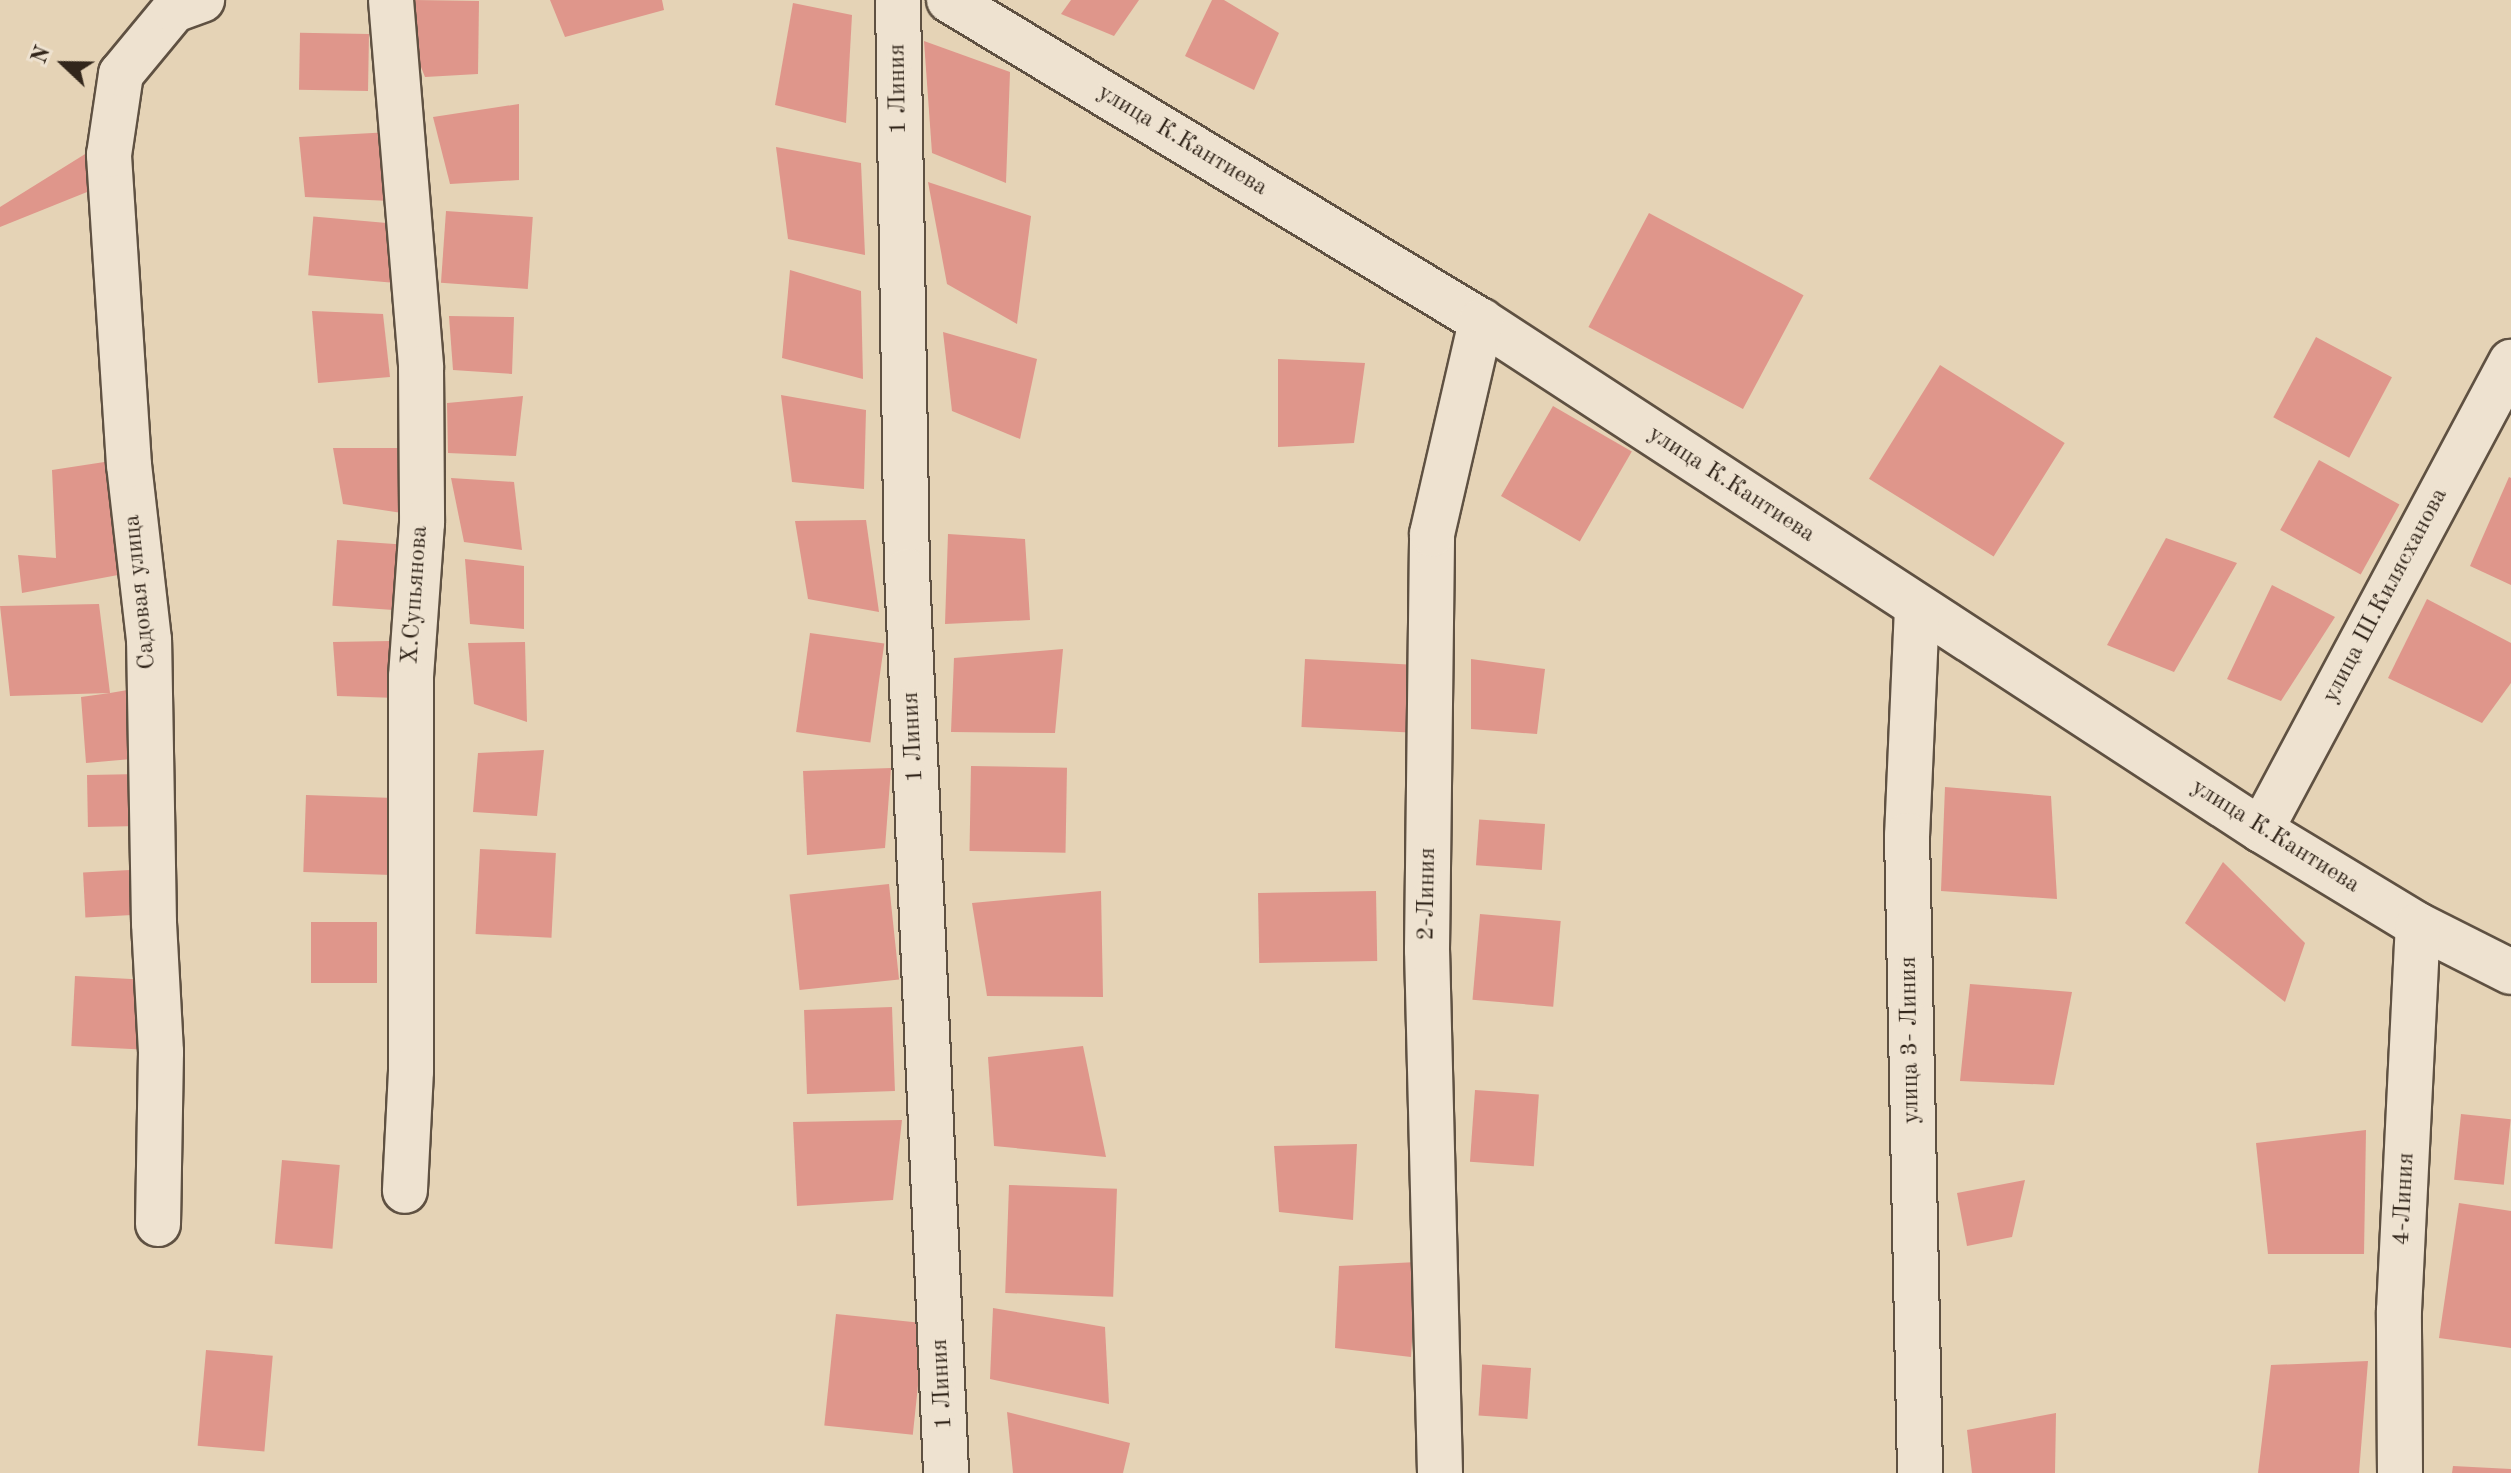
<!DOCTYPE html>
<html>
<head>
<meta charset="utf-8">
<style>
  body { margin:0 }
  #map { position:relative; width:2511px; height:1473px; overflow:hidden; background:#e5d3b6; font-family:"Old Standard TT",serif }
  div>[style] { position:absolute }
  .building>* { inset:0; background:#df968b; transform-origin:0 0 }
  .roads { filter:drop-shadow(2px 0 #5f5142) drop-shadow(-2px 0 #5f5142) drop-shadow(0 2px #5f5142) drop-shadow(0 -2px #5f5142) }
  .street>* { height:44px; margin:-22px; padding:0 22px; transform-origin:22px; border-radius:22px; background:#eee2d0 }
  span { translate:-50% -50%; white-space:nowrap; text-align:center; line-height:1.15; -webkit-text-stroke:7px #eee2d0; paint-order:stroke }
  .street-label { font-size:24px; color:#32261b }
  .north { position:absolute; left:24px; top:24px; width:80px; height:80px; -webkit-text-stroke:6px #eee2d0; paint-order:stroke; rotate:292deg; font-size:22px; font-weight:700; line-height:32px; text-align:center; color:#32261b }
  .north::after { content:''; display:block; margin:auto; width:28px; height:36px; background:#32261b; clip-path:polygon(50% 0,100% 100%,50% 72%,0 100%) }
</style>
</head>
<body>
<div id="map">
  <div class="building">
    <div style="clip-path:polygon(415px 0,479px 1px,478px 74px,425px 77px,413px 47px)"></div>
    <div style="clip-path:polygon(550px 0,662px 0,664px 10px,565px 37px)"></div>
    <div style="clip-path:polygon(1071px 0,1139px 0,1114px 36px,1061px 14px)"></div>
    <div style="clip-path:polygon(1212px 0,1224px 0,1279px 33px,1254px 90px,1185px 56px)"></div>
    <div style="clip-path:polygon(793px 3px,852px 15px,846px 123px,775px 105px)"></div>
    <div style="left:369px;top:34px;width:57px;height:69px;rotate:91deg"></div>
    <div style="clip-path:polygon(924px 41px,1010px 72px,1006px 183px,932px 153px)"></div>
    <div style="clip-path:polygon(519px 104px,519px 180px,450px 184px,433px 117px)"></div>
    <div style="clip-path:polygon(391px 132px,390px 201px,305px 197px,299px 137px)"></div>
    <div style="clip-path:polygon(98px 146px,97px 188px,0 227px,0 207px)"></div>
    <div style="clip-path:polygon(776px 147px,861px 163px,865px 255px,788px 239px)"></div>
    <div style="clip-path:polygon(928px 182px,1031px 216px,1017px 324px,947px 284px)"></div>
    <div style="left:446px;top:211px;width:87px;height:72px;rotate:4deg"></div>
    <div style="left:1649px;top:213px;width:175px;height:129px;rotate:28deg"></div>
    <div style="left:398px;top:224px;width:59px;height:85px;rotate:95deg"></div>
    <div style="clip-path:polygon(790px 270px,861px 291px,863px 379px,782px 358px)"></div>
    <div style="clip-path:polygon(312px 311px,383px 314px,390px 377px,318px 383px)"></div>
    <div style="clip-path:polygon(449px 316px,514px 317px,512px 374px,453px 370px)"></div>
    <div style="clip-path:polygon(943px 332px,1037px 359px,1020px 439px,952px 411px)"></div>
    <div style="left:2316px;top:337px;width:86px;height:91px;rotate:28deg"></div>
    <div style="clip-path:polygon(1278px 359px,1365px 363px,1354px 443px,1278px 447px)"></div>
    <div style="left:1940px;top:365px;width:147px;height:134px;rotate:32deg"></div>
    <div style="clip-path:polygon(781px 395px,866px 410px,864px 489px,792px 482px)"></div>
    <div style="clip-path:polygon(523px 396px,516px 456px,448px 453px,447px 403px)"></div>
    <div style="left:1553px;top:406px;width:91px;height:104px;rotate:30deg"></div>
    <div style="clip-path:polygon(333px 448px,398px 448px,402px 513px,343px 504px)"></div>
    <div style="left:2319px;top:460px;width:92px;height:80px;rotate:29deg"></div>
    <div style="clip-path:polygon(111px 461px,118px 575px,22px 593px,18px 555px,56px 558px,52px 470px)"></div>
    <div style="clip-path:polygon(2509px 477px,2511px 478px,2511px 585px,2470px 566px)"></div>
    <div style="clip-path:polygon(451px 478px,514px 482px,522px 550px,464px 542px)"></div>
    <div style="clip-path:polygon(866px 520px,879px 612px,808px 599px,795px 521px)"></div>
    <div style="clip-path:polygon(948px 534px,1025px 539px,1030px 620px,945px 624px)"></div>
    <div style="clip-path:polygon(2166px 538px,2237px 563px,2174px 672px,2107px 645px)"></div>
    <div style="left:337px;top:540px;width:65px;height:66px;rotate:4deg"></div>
    <div style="clip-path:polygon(465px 559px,524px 566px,524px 629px,470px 624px)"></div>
    <div style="clip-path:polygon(2272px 585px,2335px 617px,2281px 701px,2227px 679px)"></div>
    <div style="clip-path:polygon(2427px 599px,2511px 643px,2511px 683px,2482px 723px,2388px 678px)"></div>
    <div style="clip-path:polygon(99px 604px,110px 693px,145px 687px,143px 758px,86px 763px,81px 697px,110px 693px,10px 696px,0 606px)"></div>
    <div style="left:810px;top:633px;width:75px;height:100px;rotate:8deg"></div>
    <div style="clip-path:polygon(390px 641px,397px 698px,337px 696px,333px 642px)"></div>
    <div style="clip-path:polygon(525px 642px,527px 722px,474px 704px,468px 643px)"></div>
    <div style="clip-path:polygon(1063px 649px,1055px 733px,951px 732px,954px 658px)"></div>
    <div style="left:1305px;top:659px;width:108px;height:68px;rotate:3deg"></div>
    <div style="clip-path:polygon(1471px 659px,1545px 669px,1537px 734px,1471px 729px)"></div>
    <div style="clip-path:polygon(544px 750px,537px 816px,473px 812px,478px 753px)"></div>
    <div style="left:971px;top:766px;width:96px;height:85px;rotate:1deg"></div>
    <div style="clip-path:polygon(891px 768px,885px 848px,807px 855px,803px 771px)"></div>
    <div style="left:140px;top:774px;width:52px;height:53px;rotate:89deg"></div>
    <div style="clip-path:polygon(1945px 787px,2051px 796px,2057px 899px,1941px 891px)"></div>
    <div style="left:306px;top:795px;width:88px;height:77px;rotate:2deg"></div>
    <div style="left:1545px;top:824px;width:46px;height:66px;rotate:94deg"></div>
    <div style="left:480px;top:849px;width:76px;height:85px;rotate:3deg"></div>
    <div style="clip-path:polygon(2223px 862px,2305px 943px,2285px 1002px,2185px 923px)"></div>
    <div style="left:130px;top:870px;width:45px;height:47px;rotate:87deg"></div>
    <div style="left:889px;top:884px;width:96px;height:100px;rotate:84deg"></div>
    <div style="clip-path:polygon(1101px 891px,1103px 997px,987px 996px,972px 903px)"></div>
    <div style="left:1376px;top:891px;width:70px;height:118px;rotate:89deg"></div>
    <div style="left:1480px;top:914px;width:81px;height:86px;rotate:5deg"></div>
    <div style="left:311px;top:922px;width:66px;height:61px"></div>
    <div style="left:75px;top:976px;width:70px;height:70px;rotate:3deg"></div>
    <div style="clip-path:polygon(1970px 984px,2072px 992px,2054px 1085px,1960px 1081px)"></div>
    <div style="left:892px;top:1007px;width:84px;height:88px;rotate:88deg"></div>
    <div style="clip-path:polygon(1083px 1046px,1106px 1157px,994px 1146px,988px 1057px)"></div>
    <div style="left:1475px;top:1090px;width:64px;height:72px;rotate:4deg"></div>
    <div style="left:2461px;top:1114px;width:50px;height:66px;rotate:6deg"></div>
    <div style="clip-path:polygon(902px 1120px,893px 1200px,797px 1206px,793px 1122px)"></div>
    <div style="clip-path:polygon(2366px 1130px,2364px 1254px,2268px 1254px,2256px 1143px)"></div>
    <div style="clip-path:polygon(1357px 1144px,1353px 1220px,1279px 1212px,1274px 1146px)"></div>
    <div style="left:282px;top:1160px;width:58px;height:84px;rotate:5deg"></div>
    <div style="clip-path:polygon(2025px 1180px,2012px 1237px,1967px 1246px,1957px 1193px)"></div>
    <div style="left:1009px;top:1185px;width:108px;height:108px;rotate:2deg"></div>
    <div style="clip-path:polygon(2459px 1203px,2511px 1211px,2511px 1348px,2439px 1338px)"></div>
    <div style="clip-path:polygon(1417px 1262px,1411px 1357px,1335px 1348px,1339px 1266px)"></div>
    <div style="clip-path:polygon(993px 1308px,1105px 1327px,1109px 1404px,990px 1379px)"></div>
    <div style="left:836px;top:1314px;width:89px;height:112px;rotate:6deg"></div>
    <div style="left:206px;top:1350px;width:67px;height:96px;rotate:5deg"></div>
    <div style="clip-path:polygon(2368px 1361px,2359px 1473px,2258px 1473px,2271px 1365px)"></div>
    <div style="left:1531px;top:1368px;width:51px;height:49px;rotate:94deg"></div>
    <div style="clip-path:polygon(1007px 1412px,1130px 1443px,1123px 1473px,1013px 1473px)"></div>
    <div style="clip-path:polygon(2056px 1413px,2055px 1473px,1972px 1473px,1967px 1430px)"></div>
    <div style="clip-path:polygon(2453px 1466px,2511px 1469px,2511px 1473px,2452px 1473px)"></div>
  </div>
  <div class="roads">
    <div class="street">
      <div style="left:391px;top:0;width:369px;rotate:85.3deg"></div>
      <div style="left:421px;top:368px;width:155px;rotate:89.6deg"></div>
      <div style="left:422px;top:523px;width:154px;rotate:94.1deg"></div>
      <div style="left:411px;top:677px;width:394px;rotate:90deg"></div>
      <div style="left:411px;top:1071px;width:120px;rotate:92.9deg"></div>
      <div style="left:898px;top:0;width:571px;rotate:89.1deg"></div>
      <div style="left:907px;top:571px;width:903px;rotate:87.52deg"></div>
      <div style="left:949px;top:0;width:621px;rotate:31.11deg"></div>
      <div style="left:1481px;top:321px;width:931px;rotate:33.13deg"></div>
      <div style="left:2261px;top:830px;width:184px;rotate:31.2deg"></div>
      <div style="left:2418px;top:925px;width:104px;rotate:26.8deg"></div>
      <div style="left:1917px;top:608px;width:227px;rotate:92.5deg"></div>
      <div style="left:1907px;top:835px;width:638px;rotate:88.83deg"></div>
      <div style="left:2261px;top:830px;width:531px;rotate:-61.89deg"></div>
      <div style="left:158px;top:1224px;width:172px;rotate:-89deg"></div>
      <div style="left:161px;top:1052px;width:129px;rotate:-93.1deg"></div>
      <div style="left:154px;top:923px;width:283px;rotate:-91deg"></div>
      <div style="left:149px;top:640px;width:176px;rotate:-96.5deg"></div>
      <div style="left:129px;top:465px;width:311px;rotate:-93.7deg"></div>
      <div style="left:109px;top:155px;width:82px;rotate:-81.6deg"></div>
      <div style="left:121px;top:74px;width:83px;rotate:-50.4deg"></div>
      <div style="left:174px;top:10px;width:30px;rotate:-20deg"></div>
      <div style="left:1440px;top:1473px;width:523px;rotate:-91.42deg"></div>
      <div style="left:1427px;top:950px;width:416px;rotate:-89.3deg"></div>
      <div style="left:1432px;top:534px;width:219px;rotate:-77deg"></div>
      <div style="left:2400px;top:1473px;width:162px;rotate:-90.4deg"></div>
      <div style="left:2399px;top:1311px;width:386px;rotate:-87.2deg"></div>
    </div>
  </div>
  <div class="street-label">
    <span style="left:899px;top:89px;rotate:-91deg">1 Линия</span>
    <span style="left:1182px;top:141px;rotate:31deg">улица К.Кантиева</span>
    <span style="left:1731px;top:485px;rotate:33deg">улица К.Кантиева</span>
    <span style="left:141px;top:592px;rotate:-96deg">Садовая улица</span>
    <span style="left:416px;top:595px;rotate:-86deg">Х.Супьянова</span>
    <span style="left:2386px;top:596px;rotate:-62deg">улица Ш.Килясханова</span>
    <span style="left:914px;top:737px;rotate:-93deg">1 Линия</span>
    <span style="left:2275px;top:837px;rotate:32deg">улица К.Кантиева</span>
    <span style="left:1428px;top:894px;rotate:-89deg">2-Линия</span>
    <span style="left:1911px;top:1040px;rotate:-91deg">улица 3- Линия</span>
    <span style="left:2405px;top:1199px;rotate:-87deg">4-Линия</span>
    <span style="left:943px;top:1384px;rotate:-93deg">1 Линия</span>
  </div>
  <div class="north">N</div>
</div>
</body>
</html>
